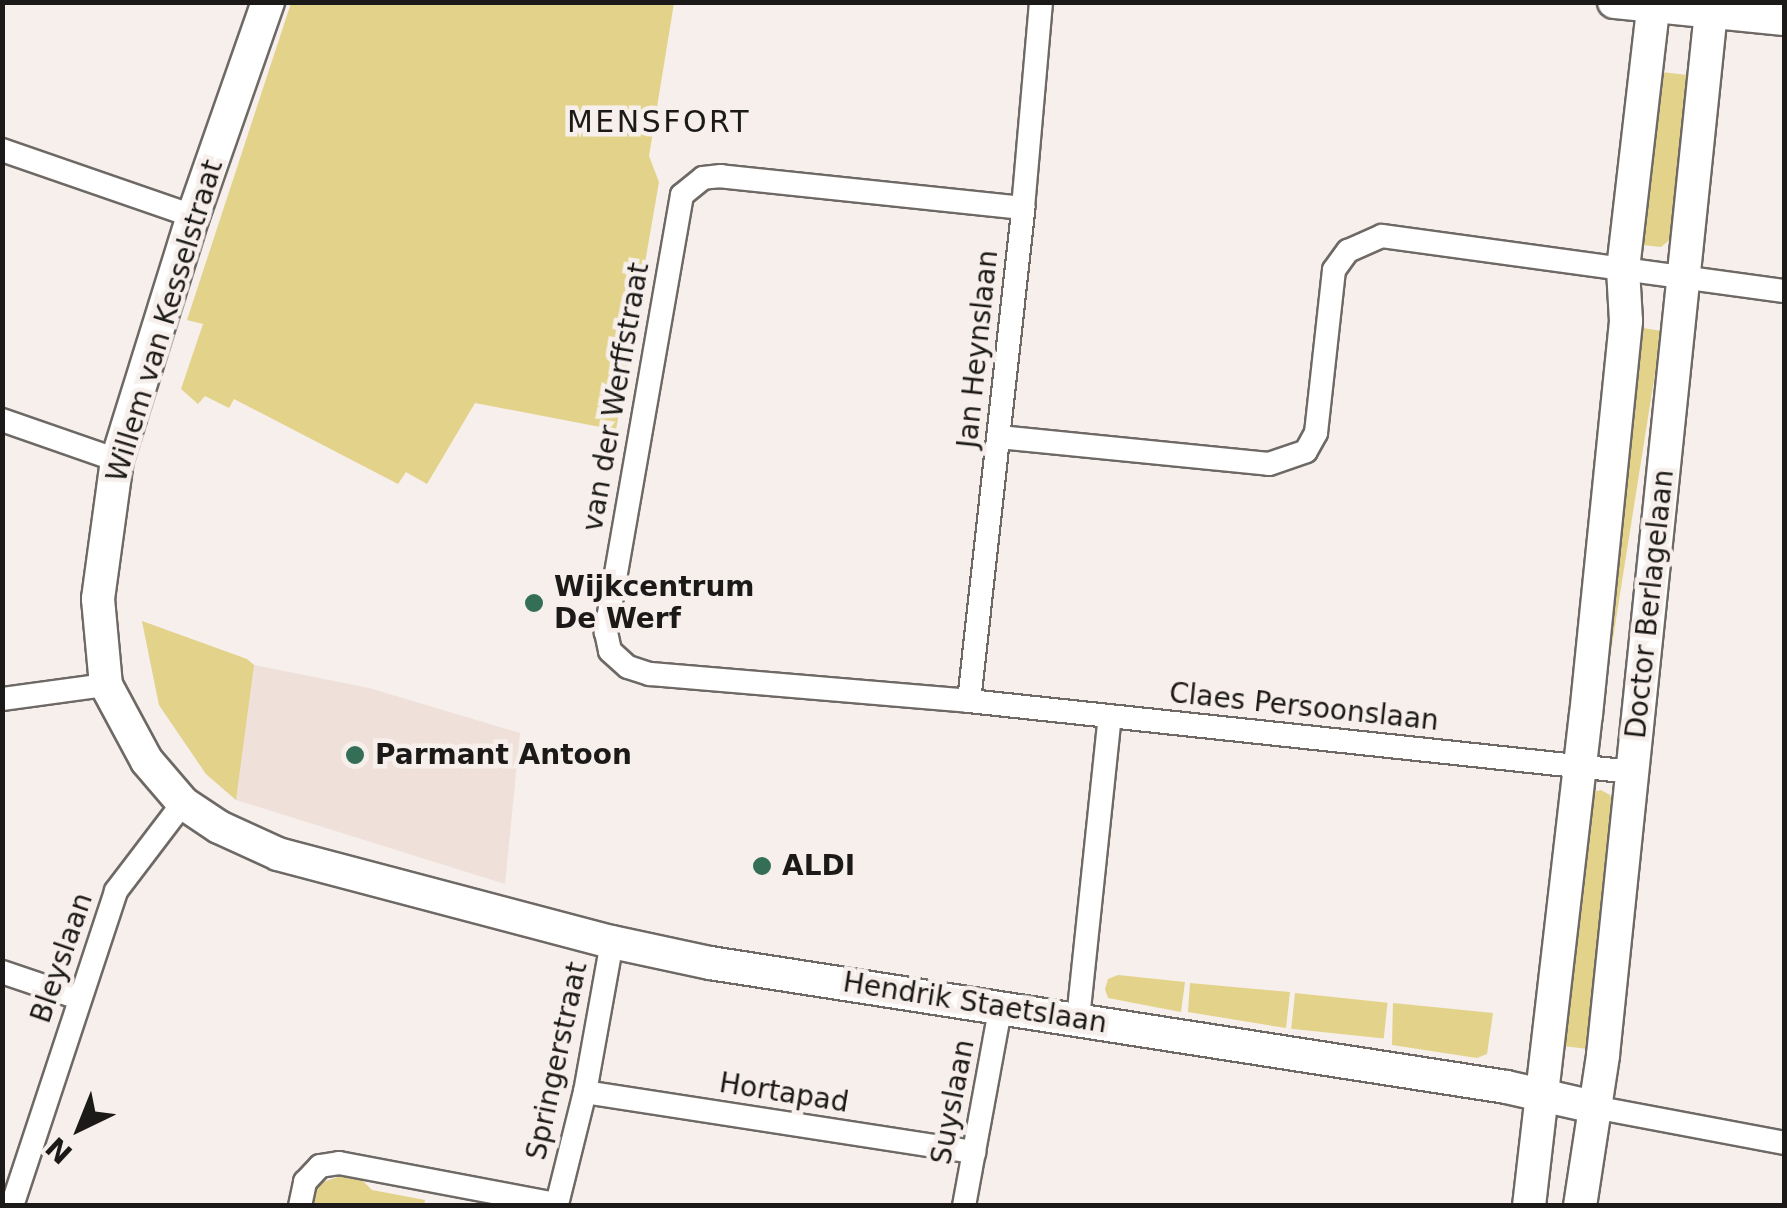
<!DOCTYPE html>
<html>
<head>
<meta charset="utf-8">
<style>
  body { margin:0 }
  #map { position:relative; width:1787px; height:1208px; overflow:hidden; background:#f6efeb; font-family:"DejaVu Sans",sans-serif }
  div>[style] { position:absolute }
  .built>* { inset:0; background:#efe1d9 }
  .green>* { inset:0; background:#e3d289; transform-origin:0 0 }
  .roads { filter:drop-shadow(2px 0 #6e6965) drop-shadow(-2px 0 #6e6965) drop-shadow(0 2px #6e6965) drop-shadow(0 -2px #6e6965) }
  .street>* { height:22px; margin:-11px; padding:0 11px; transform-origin:11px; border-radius:11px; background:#fff }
  .secondary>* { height:32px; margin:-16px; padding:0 16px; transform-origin:16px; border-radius:16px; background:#fff }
  .dots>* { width:28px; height:28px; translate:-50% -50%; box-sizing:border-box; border:5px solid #f6efeb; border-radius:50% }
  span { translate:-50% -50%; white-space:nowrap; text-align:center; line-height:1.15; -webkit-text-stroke:9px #f6efeb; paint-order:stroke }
  .street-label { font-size:28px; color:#1c1a18 }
  .poi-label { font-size:28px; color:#1c1a18; font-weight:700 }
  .left { translate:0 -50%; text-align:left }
  .neighbourhood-label { font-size:30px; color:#1c1a18; letter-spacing:2.5px }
  .frame { position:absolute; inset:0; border:5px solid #1c1a18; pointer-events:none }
  .north { position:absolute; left:30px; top:1078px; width:100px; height:100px; -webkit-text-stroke:8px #f6efeb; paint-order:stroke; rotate:223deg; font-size:28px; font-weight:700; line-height:40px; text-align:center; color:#1c1a18 }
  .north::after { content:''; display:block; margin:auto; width:35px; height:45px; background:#1c1a18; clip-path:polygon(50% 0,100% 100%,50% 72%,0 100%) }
</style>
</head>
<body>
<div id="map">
  <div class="built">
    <div style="clip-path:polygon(142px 621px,254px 665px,369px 688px,520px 733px,505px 884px,236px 800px,206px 774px,159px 705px)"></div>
  </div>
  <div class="green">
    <div style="clip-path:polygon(291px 3px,674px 3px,649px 156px,659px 182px,616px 430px,475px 403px,427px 484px,406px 472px,398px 484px,234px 399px,229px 408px,205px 396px,198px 404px,181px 389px,203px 324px,187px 320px)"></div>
    <div style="clip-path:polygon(1653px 71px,1696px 76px,1672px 238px,1661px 247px,1642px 245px,1638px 239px)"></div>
    <div style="left:1637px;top:327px;width:25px;height:385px;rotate:9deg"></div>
    <div style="clip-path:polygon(142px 621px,247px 659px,254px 665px,236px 800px,206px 774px,159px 705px)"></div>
    <div style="clip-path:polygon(1601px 790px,1610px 795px,1613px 806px,1588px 1049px,1563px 1046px,1593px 792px)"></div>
    <div style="clip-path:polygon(1118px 975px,1185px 982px,1181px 1012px,1108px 998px,1105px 989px,1108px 979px)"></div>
    <div style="clip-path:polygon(1190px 983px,1290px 992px,1286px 1028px,1188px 1012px)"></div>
    <div style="left:1295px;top:993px;width:93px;height:36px;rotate:6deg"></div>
    <div style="clip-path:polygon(1393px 1003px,1493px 1013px,1487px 1054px,1477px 1058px,1392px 1045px)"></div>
    <div style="clip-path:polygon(341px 1176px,362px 1180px,372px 1190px,425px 1200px,424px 1206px,310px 1206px,317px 1184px)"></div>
  </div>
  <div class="roads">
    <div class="street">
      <div style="left:2px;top:150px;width:202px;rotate:19.1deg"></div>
      <div style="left:1023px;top:208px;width:304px;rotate:-174deg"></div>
      <div style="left:721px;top:176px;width:18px;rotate:174deg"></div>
      <div style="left:703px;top:178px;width:27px;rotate:141deg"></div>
      <div style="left:682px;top:195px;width:444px;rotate:99.9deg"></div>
      <div style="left:606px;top:632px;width:19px;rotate:78deg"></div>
      <div style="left:610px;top:651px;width:24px;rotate:42deg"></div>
      <div style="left:628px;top:667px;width:23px;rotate:18deg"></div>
      <div style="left:650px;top:674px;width:320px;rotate:4.8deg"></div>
      <div style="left:969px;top:701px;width:667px;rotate:6.11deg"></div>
      <div style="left:2px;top:420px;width:122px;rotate:19.2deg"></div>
      <div style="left:999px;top:437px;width:271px;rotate:5.7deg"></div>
      <div style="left:1269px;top:464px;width:39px;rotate:-19deg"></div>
      <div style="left:1306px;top:451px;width:21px;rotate:-61deg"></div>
      <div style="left:1316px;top:433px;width:164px;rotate:-83.7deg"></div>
      <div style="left:1334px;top:270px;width:24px;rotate:-54deg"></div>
      <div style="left:1348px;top:251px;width:37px;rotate:-24deg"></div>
      <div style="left:1382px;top:236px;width:406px;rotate:7.8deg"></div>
      <div style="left:2px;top:699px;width:105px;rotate:-7.7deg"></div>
      <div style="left:969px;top:701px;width:496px;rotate:-83.7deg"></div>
      <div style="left:1023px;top:208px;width:207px;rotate:-85deg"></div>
      <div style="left:2px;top:972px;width:81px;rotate:18.7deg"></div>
      <div style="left:1078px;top:1019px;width:304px;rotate:-84deg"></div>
      <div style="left:585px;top:1092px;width:394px;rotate:8.8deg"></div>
      <div style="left:1594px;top:1107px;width:193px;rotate:10.7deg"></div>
      <div style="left:12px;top:1206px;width:332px;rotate:-71.7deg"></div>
      <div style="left:116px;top:891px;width:111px;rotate:-52.7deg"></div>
      <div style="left:300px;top:1206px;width:25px;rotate:-78deg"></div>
      <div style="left:305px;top:1182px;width:22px;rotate:-47deg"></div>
      <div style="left:320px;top:1166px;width:19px;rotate:-9deg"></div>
      <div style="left:339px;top:1163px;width:222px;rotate:10.7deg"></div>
      <div style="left:557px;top:1204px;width:115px;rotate:-76deg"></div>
      <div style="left:585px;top:1092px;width:152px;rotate:-79.8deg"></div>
      <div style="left:964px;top:1206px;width:200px;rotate:-79.6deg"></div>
    </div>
    <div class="secondary">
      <div style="left:268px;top:2px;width:227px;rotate:109.3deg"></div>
      <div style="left:193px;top:216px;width:256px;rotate:107.3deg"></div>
      <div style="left:117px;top:460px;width:140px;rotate:97.8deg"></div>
      <div style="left:98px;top:599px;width:86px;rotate:84.7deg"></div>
      <div style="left:106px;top:685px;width:86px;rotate:61.7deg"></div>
      <div style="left:147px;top:761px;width:55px;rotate:49.4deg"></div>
      <div style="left:183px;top:803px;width:43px;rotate:33.7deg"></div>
      <div style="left:219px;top:827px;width:65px;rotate:24.6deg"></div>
      <div style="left:278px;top:854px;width:345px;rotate:14.8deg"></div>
      <div style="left:612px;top:942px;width:100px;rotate:12.1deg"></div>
      <div style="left:710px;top:963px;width:806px;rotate:8.85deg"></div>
      <div style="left:1506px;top:1087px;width:90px;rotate:12.8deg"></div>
      <div style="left:1614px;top:2px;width:171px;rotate:5.7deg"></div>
      <div style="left:1529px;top:1206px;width:494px;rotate:-83.4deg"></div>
      <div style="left:1586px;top:715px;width:396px;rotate:-84.2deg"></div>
      <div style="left:1626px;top:321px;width:52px;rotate:-93.3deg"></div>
      <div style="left:1623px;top:269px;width:269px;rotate:-83.4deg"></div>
      <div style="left:1580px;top:1206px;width:153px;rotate:-81.3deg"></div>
      <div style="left:1603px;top:1055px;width:1059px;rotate:-84.09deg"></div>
    </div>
  </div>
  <div class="dots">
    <div style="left:534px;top:603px;background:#346e57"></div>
    <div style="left:355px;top:755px;background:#346e57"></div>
    <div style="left:762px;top:866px;background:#346e57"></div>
  </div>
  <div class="street-label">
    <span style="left:165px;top:321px;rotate:-73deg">Willem van Kesselstraat</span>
    <span style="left:978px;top:349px;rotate:-84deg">Jan Heynslaan</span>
    <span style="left:616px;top:397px;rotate:-80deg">van der Werffstraat</span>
    <span style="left:1650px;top:604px;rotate:-84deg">Doctor Berlagelaan</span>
    <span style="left:1304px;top:707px;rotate:6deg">Claes Persoonslaan</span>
    <span style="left:62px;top:958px;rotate:-71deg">Bleyslaan</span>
    <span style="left:975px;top:1003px;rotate:9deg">Hendrik Staetslaan</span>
    <span style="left:557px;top:1061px;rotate:-78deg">Springerstraat</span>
    <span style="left:784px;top:1093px;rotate:9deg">Hortapad</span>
    <span style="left:953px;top:1102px;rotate:-79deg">Suyslaan</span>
  </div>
  <div class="poi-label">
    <span class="left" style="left:554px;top:603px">Wijkcentrum<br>De Werf</span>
    <span class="left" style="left:375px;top:755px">Parmant Antoon</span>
    <span class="left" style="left:782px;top:866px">ALDI</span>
  </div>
  <div class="neighbourhood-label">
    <span style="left:659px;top:122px">MENSFORT</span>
  </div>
  <div class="frame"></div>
  <div class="north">N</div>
</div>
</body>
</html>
